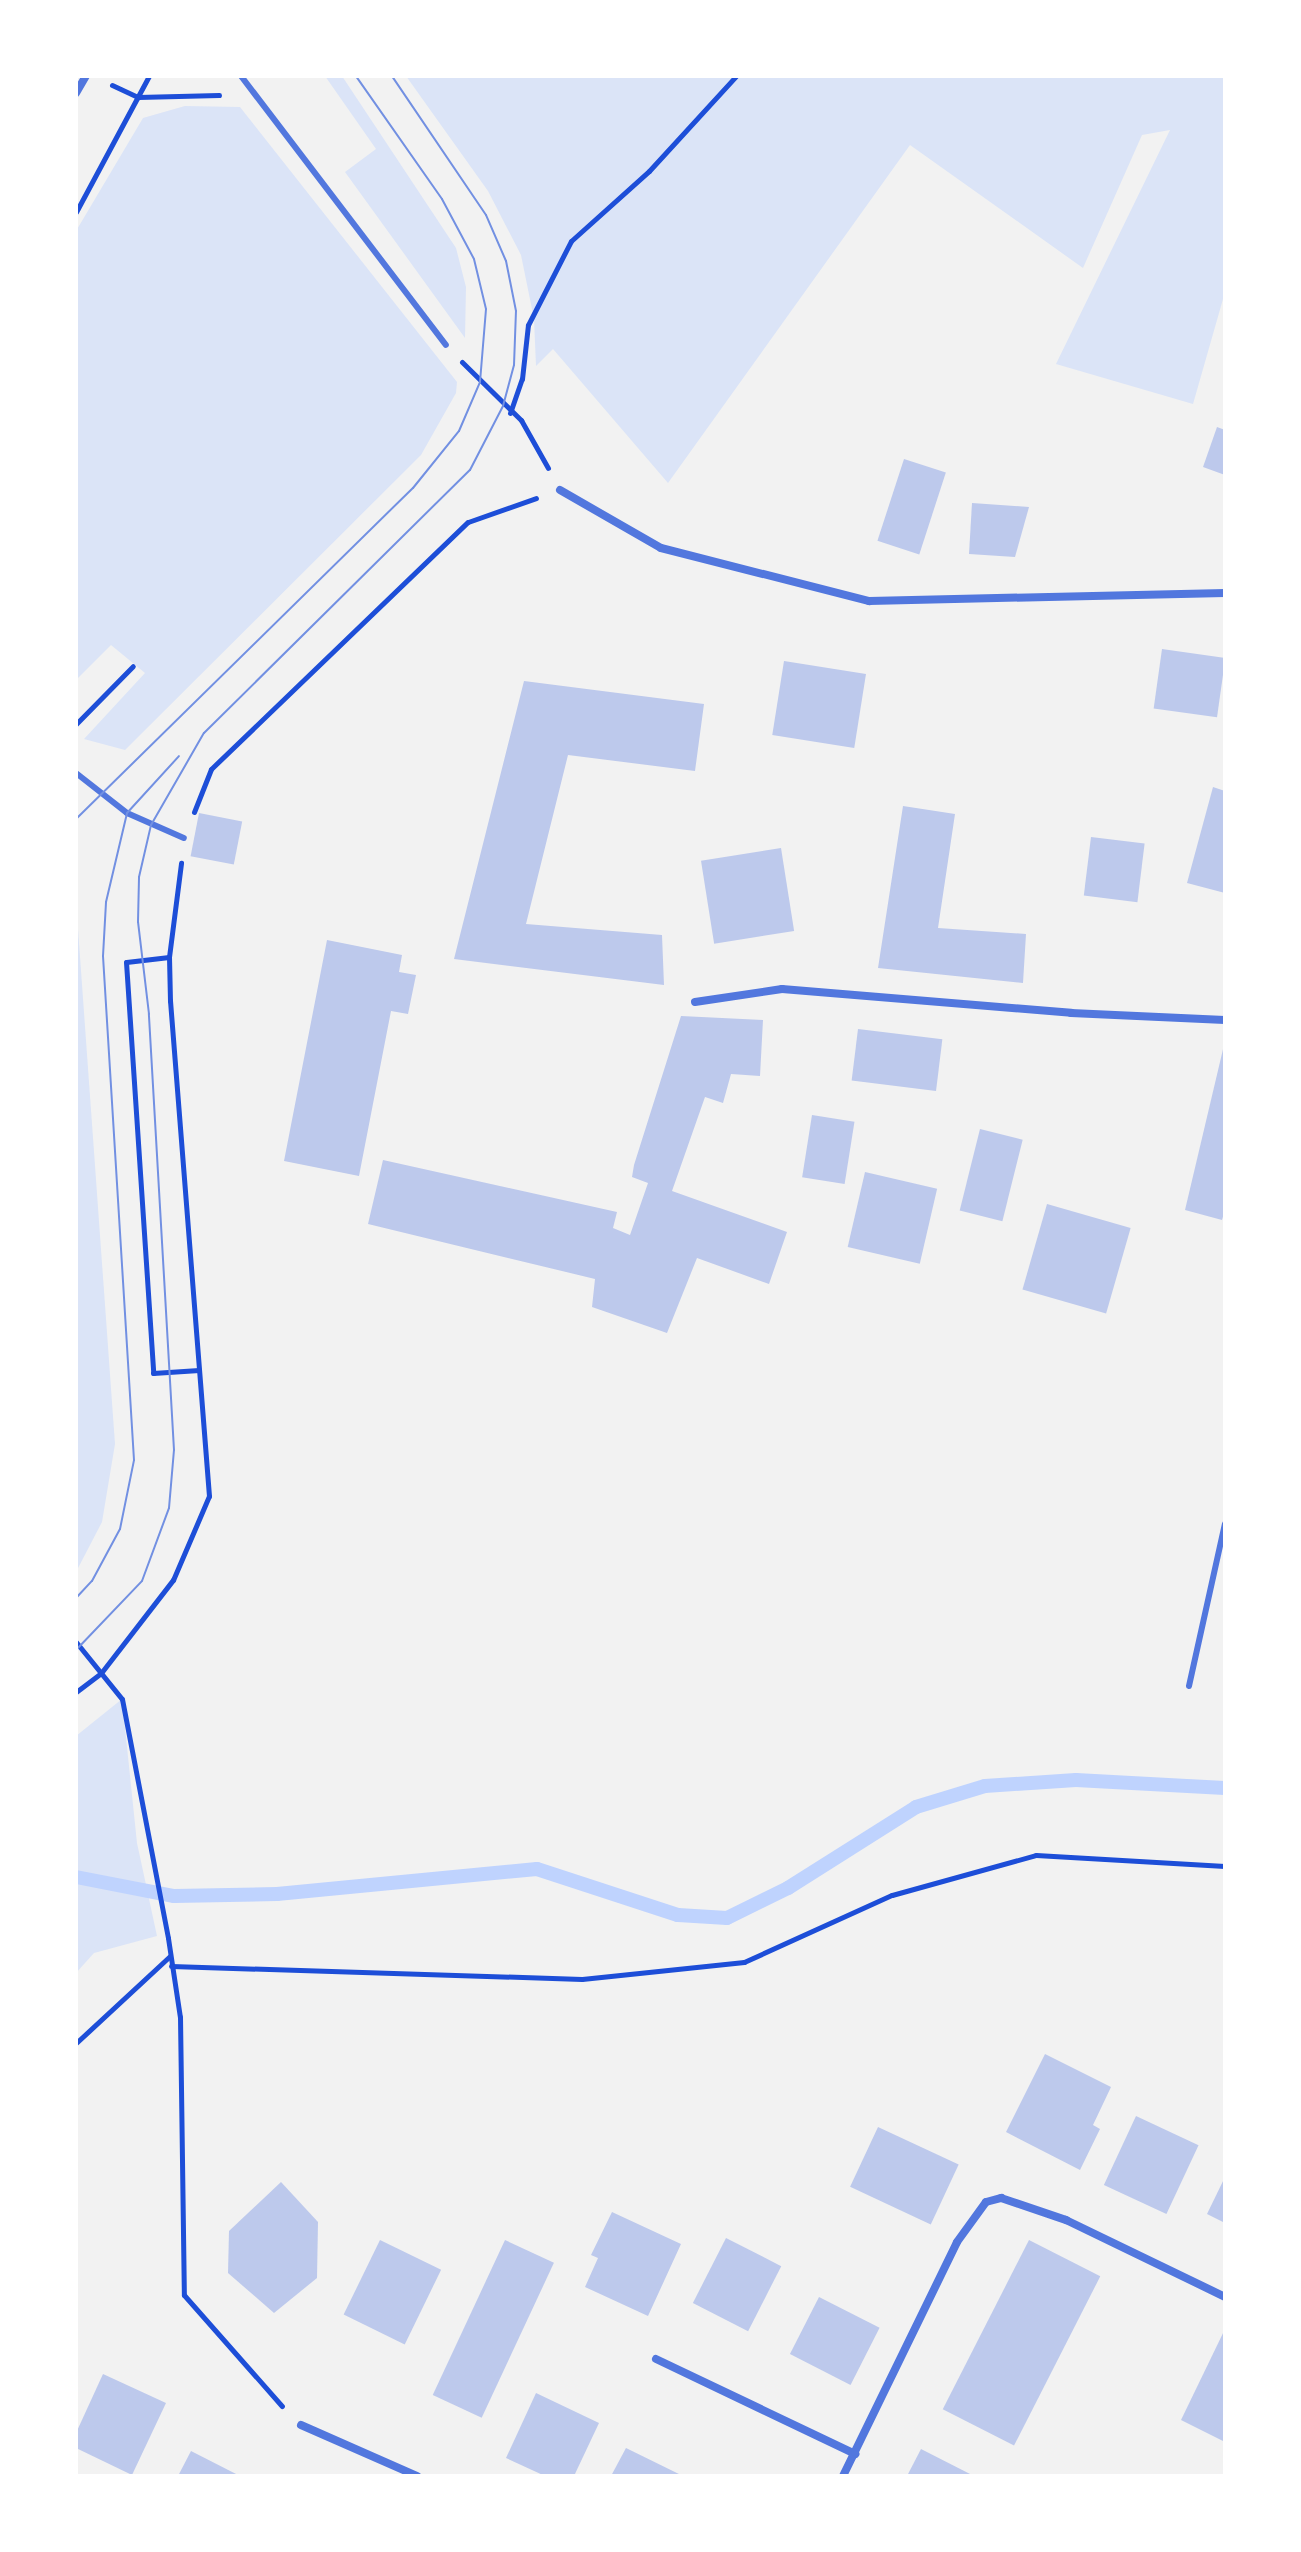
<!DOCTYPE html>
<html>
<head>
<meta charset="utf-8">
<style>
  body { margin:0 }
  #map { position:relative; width:1301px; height:2552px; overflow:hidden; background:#f2f2f2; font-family:"Times New Roman",serif }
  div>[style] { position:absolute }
  .green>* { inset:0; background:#dbe4f7 }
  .stream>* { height:14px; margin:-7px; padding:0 7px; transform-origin:7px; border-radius:7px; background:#bfd3fe }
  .building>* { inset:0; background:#bdc9ec; transform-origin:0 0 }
  .path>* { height:5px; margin:-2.5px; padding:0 2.5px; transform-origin:2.5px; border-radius:2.5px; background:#1d4ed8 }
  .service>* { height:6px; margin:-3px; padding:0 3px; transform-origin:3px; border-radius:3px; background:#5277de }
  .minor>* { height:8px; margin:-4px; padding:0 4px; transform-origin:4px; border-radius:4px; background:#5277de }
  .tram>* { height:2px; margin:-1px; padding:0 1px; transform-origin:1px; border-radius:1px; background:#7290e2 }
  span { translate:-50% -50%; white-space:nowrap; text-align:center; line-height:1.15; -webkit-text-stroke:6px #fff; paint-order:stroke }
  .frame { position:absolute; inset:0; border:78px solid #fff; pointer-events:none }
</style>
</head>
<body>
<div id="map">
  <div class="green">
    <div style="clip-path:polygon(325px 76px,342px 76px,456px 248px,466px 287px,465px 338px,345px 172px,376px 149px)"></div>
    <div style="clip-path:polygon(406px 76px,1225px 76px,1225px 292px,1193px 404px,1056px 364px,1170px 130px,1142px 135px,1083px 268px,910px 145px,668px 483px,553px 349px,536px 366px,534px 319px,521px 255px,488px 191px)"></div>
    <div style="clip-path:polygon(185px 106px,240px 107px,457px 382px,456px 393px,421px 455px,125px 750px,84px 739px,145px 673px,111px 645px,76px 680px,76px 231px,143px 118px)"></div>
    <div style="clip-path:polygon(76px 901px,115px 1444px,102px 1522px,76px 1572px)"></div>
    <div style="clip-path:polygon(122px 1699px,137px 1843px,157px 1936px,94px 1953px,76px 1973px,76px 1736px)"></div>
  </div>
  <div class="stream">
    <div style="left:76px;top:1877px;width:100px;rotate:11deg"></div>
    <div style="left:174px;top:1896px;width:103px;rotate:-1.1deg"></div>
    <div style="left:277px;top:1894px;width:261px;rotate:-5.5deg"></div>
    <div style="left:537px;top:1869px;width:148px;rotate:18.1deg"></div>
    <div style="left:678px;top:1915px;width:49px;rotate:3.5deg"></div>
    <div style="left:727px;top:1918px;width:68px;rotate:-26.2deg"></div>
    <div style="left:788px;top:1888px;width:151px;rotate:-32.3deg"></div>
    <div style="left:916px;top:1807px;width:72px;rotate:-16.9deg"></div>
    <div style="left:985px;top:1786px;width:91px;rotate:-3.8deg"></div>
    <div style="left:1076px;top:1780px;width:149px;rotate:3.1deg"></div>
  </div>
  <div class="building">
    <div style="clip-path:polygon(1217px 427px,1225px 430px,1225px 475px,1203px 467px)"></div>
    <div style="left:904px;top:459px;width:44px;height:86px;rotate:18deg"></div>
    <div style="clip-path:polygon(972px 503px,1029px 507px,1015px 557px,969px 554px)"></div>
    <div style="left:1162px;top:649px;width:64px;height:60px;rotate:8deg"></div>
    <div style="left:784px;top:661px;width:83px;height:75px;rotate:9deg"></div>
    <div style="clip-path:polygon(524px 681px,704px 704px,695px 771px,568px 755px,526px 924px,662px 935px,664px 985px,454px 959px)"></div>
    <div style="clip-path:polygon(1213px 787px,1225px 791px,1225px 893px,1187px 883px)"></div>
    <div style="clip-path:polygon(903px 806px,955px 814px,938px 928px,1026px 934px,1023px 983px,878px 968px)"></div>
    <div style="left:199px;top:813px;width:44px;height:44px;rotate:11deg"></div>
    <div style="left:1091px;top:837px;width:54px;height:59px;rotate:7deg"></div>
    <div style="left:781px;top:848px;width:84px;height:81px;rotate:81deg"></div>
    <div style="clip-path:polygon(327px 940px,402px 955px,399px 972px,416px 975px,408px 1014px,391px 1011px,359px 1176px,284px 1161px)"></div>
    <div style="clip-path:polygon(681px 1016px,763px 1020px,760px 1076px,731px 1074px,723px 1103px,705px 1097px,672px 1191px,787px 1232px,769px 1284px,697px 1258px,667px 1333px,592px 1307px,595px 1279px,368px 1224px,383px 1160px,617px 1212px,613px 1228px,630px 1235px,648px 1183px,632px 1177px,634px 1165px)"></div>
    <div style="left:858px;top:1029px;width:85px;height:52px;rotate:7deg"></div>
    <div style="clip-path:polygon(1224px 1045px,1225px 1210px,1222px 1220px,1185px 1210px)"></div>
    <div style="left:812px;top:1115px;width:43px;height:63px;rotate:9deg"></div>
    <div style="left:980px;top:1129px;width:44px;height:84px;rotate:14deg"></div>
    <div style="left:865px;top:1172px;width:74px;height:77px;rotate:13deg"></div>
    <div style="left:1047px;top:1204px;width:87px;height:89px;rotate:16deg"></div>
    <div style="clip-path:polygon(1045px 2054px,1111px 2087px,1093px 2125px,1100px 2129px,1080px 2170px,1006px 2132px)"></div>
    <div style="left:1136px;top:2116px;width:69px;height:76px;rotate:25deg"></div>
    <div style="left:878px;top:2127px;width:89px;height:66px;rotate:25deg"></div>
    <div style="clip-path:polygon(1225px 2177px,1225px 2223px,1207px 2214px)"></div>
    <div style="clip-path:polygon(281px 2182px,318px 2222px,317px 2278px,274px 2313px,228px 2273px,229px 2231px)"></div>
    <div style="clip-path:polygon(612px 2212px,681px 2244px,648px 2316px,585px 2287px,598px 2258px,591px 2255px)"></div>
    <div style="left:726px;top:2238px;width:62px;height:73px;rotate:27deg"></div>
    <div style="left:380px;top:2240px;width:68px;height:83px;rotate:26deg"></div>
    <div style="left:505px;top:2240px;width:54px;height:171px;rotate:25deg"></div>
    <div style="left:1029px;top:2240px;width:80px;height:190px;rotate:27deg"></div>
    <div style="left:819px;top:2297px;width:68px;height:64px;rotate:27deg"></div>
    <div style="clip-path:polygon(1225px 2329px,1225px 2442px,1181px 2420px)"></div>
    <div style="clip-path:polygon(103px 2374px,166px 2403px,132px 2475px,76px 2448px,76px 2433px)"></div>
    <div style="clip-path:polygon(536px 2393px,599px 2423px,574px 2476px,545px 2476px,506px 2458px)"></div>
    <div style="clip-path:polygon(626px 2448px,683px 2476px,611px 2476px)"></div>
    <div style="clip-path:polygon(921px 2449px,974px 2476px,907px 2476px)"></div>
    <div style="clip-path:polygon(191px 2451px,240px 2476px,178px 2476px)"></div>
  </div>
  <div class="path">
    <div style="left:112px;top:85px;width:29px;rotate:25deg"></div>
    <div style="left:138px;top:97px;width:81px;rotate:-1.4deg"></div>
    <div style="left:76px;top:212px;width:154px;rotate:-61.8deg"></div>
    <div style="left:462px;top:362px;width:83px;rotate:44.5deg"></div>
    <div style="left:521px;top:420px;width:55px;rotate:60.6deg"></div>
    <div style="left:510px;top:413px;width:36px;rotate:-71deg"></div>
    <div style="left:522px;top:379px;width:54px;rotate:-83.7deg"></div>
    <div style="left:528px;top:325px;width:94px;rotate:-62.9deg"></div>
    <div style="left:571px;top:241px;width:105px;rotate:-41.9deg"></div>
    <div style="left:649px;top:171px;width:129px;rotate:-47.5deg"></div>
    <div style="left:76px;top:724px;width:81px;rotate:-45.5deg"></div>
    <div style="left:194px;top:812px;width:46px;rotate:-68.4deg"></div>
    <div style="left:211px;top:769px;width:356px;rotate:-43.9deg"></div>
    <div style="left:468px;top:522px;width:72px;rotate:-19.4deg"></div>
    <div style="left:169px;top:957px;width:43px;rotate:173.4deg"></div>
    <div style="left:126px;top:962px;width:412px;rotate:86.2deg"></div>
    <div style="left:153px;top:1373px;width:46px;rotate:-3.7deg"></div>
    <div style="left:76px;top:1642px;width:73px;rotate:51.1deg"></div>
    <div style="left:122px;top:1699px;width:243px;rotate:79.1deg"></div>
    <div style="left:168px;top:1938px;width:80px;rotate:81.4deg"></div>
    <div style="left:180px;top:2017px;width:278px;rotate:89.2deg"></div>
    <div style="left:184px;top:2295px;width:148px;rotate:48.6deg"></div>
    <div style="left:76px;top:1692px;width:31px;rotate:-37deg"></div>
    <div style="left:101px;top:1673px;width:118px;rotate:-52.3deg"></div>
    <div style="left:173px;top:1580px;width:91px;rotate:-66.8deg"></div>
    <div style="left:209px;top:1496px;width:497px;rotate:-94.5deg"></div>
    <div style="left:170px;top:1001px;width:44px;rotate:-91.3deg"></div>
    <div style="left:169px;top:957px;width:95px;rotate:-82.7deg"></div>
    <div style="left:171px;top:1966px;width:411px;rotate:1.8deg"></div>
    <div style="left:582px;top:1979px;width:163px;rotate:-6deg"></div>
    <div style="left:744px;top:1962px;width:162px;rotate:-24.4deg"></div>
    <div style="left:892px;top:1895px;width:149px;rotate:-15.5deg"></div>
    <div style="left:1036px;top:1855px;width:189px;rotate:3.3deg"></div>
    <div style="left:76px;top:2043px;width:128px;rotate:-42.8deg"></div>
  </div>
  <div class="service">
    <div style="left:241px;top:76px;width:338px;rotate:52.7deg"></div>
    <div style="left:76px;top:773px;width:65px;rotate:38.1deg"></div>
    <div style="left:127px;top:813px;width:62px;rotate:23.7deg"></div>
    <div style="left:1189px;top:1686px;width:166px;rotate:-77.5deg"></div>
  </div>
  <div class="minor">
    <div style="left:76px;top:93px;width:20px;rotate:-60deg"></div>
    <div style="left:560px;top:490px;width:116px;rotate:29.9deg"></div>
    <div style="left:661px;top:548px;width:215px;rotate:14.3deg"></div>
    <div style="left:869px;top:601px;width:356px;rotate:-1.3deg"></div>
    <div style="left:695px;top:1002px;width:88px;rotate:-8.5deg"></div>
    <div style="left:782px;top:989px;width:290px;rotate:4.7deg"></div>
    <div style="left:1071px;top:1013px;width:154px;rotate:2.6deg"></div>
    <div style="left:656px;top:2359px;width:221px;rotate:25.5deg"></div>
    <div style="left:301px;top:2425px;width:127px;rotate:23.7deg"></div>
    <div style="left:843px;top:2476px;width:260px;rotate:-64deg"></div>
    <div style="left:957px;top:2242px;width:49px;rotate:-54.1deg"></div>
    <div style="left:986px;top:2202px;width:16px;rotate:-15deg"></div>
    <div style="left:1001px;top:2198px;width:69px;rotate:18.7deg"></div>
    <div style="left:1066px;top:2220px;width:177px;rotate:25.8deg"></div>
  </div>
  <div class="tram">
    <div style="left:76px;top:819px;width:472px;rotate:-44.5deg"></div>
    <div style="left:413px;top:488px;width:73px;rotate:-51.1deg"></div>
    <div style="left:459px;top:431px;width:53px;rotate:-66.8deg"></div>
    <div style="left:480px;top:382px;width:73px;rotate:-85.3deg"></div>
    <div style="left:486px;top:309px;width:51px;rotate:-103.5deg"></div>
    <div style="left:474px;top:259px;width:68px;rotate:-118.1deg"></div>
    <div style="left:442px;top:199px;width:150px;rotate:-125deg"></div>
    <div style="left:76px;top:1598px;width:23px;rotate:-47deg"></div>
    <div style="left:92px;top:1581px;width:59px;rotate:-61.7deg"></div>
    <div style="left:120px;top:1529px;width:70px;rotate:-78.5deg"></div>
    <div style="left:134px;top:1460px;width:505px;rotate:-93.52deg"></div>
    <div style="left:103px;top:956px;width:54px;rotate:-86.8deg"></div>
    <div style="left:106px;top:902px;width:91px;rotate:-76.7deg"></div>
    <div style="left:127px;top:813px;width:77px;rotate:-47.6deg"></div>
    <div style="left:76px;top:1650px;width:95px;rotate:-46.3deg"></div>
    <div style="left:142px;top:1581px;width:78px;rotate:-69.7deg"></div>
    <div style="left:169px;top:1508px;width:58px;rotate:-85.1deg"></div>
    <div style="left:174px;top:1450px;width:437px;rotate:-93.3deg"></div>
    <div style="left:149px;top:1014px;width:93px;rotate:-96.8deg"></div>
    <div style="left:138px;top:922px;width:45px;rotate:-88.7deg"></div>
    <div style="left:139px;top:877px;width:53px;rotate:-77deg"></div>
    <div style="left:151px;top:825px;width:106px;rotate:-60.1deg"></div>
    <div style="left:204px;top:733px;width:374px;rotate:-44.7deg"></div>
    <div style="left:470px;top:470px;width:72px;rotate:-62.7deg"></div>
    <div style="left:503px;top:406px;width:42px;rotate:-75deg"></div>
    <div style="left:514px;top:365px;width:54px;rotate:-87.9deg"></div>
    <div style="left:516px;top:311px;width:51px;rotate:-101.3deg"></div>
    <div style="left:506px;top:261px;width:50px;rotate:-113.5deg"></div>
    <div style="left:486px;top:215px;width:168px;rotate:-124.1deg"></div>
  </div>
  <div class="frame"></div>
</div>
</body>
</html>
